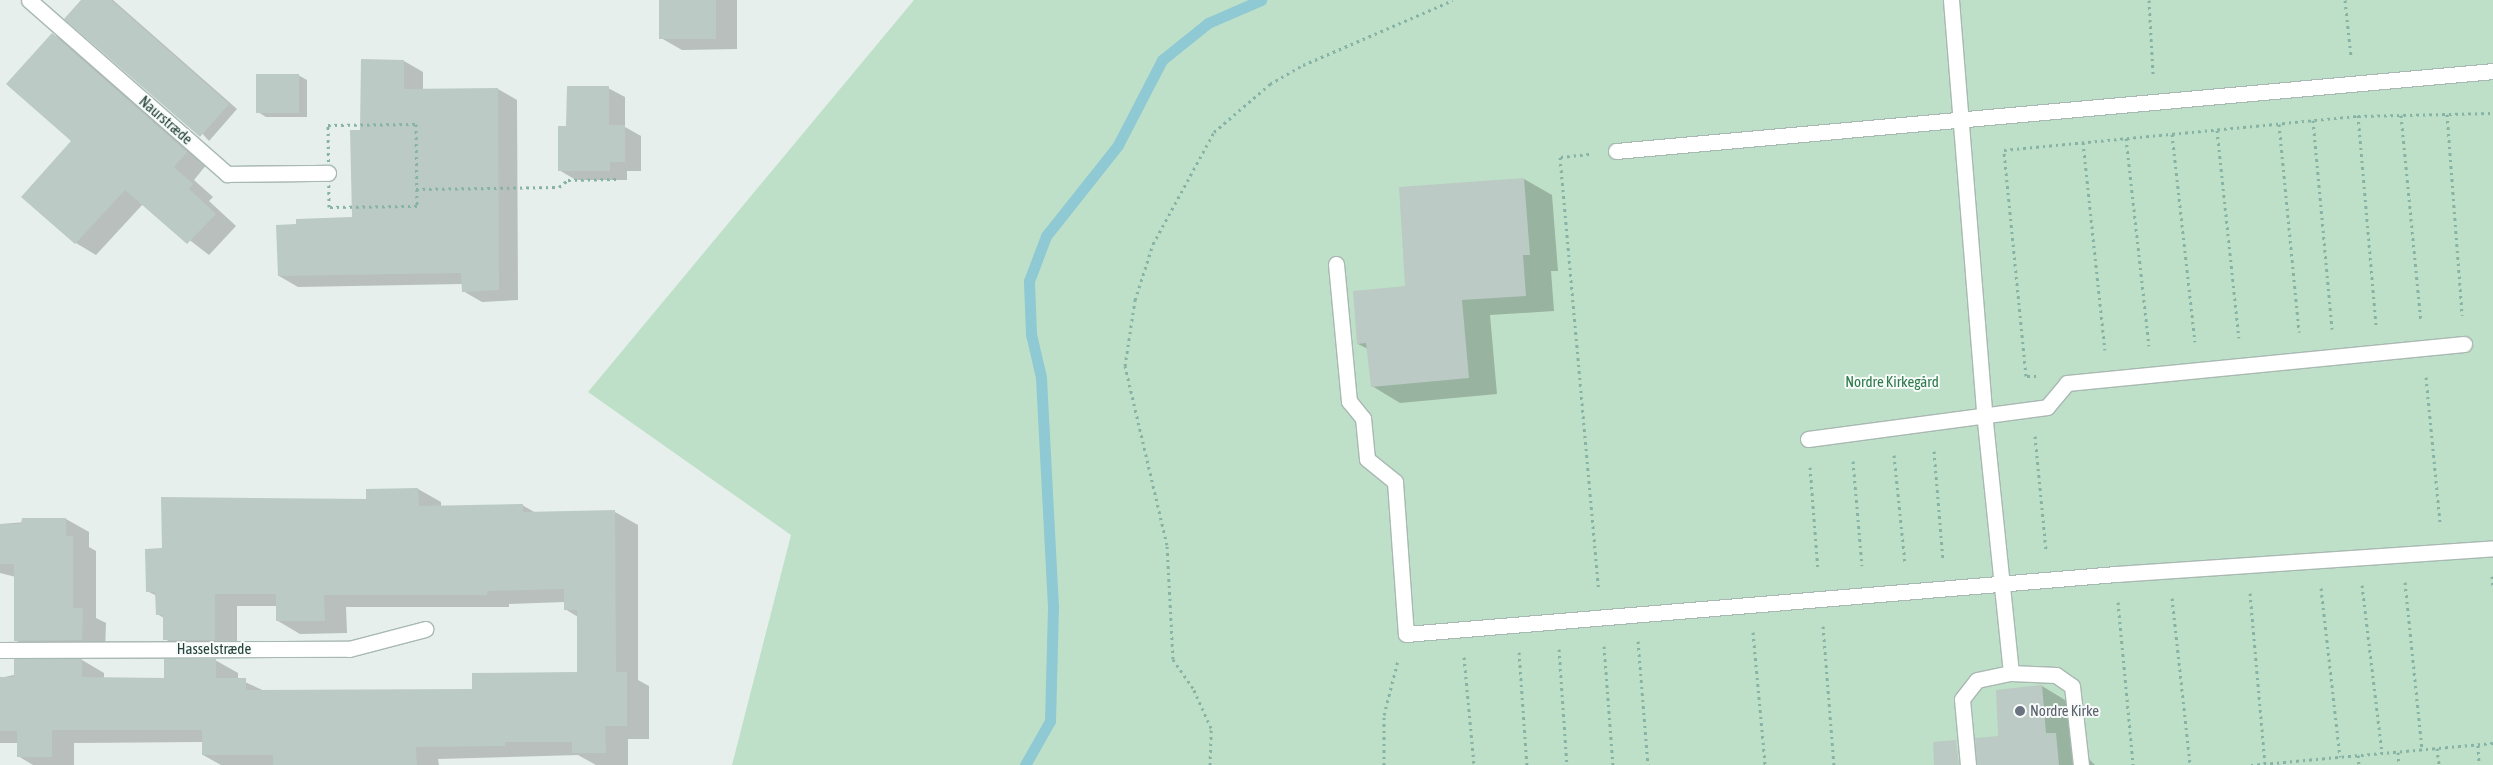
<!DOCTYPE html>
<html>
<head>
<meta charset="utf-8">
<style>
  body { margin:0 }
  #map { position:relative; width:2493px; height:765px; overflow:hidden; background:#e6efeb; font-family:"Asap Condensed",sans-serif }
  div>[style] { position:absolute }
  .green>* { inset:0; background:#bfe0c8 }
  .shadow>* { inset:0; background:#0003 }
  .stream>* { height:11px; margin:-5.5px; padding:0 5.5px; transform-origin:5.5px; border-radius:5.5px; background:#8ec9d4 }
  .building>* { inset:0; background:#bbcac4; transform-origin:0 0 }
  .path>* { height:3px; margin-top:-1.5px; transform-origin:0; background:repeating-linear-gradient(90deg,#86b3a5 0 2.5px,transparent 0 6.5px) }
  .roads { filter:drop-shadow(1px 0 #a8b8b2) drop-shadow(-1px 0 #a8b8b2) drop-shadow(0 1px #a8b8b2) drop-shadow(0 -1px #a8b8b2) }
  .service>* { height:15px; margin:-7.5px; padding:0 7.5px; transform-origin:7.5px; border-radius:7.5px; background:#fff }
  .minor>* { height:15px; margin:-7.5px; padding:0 7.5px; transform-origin:7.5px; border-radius:7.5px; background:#fff }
  .dots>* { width:14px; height:14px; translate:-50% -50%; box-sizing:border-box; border:2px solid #f7fbf9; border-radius:50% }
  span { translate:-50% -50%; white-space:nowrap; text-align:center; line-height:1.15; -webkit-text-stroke:4px #f7fbf9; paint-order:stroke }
  .street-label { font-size:15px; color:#24423a }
  .park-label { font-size:15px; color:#2d7a4b }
  .worship-label { font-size:15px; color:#5b616d }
  .left { translate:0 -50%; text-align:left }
</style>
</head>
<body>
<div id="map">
  <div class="green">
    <div style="clip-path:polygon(914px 0,2493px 0,2493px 765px,732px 765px,791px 535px,588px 392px)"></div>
  </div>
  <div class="shadow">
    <div style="clip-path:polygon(82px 0,113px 0,237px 109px,209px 141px)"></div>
    <div style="clip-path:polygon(660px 0,737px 0,737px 49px,682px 50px,661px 38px)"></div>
    <div style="clip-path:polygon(52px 34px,73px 46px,207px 164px,194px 180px,213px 197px,209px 201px,236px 226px,209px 255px,143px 204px,96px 255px,76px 243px,73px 141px)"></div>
    <div style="clip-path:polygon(404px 61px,423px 72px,423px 90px,498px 89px,517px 100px,518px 300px,482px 302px,463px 291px,462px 284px,298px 287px,279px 276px,297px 225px,354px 218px,361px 131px)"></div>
    <div style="clip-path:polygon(298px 75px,307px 80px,307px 117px,266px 117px,258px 112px)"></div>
    <div style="clip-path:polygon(608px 88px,625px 97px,625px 127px,641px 136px,641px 171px,627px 171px,627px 180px,576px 180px,559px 170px,567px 127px)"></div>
    <div style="clip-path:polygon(1524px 179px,1552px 195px,1558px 271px,1551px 271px,1554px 311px,1490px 315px,1497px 394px,1400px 403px,1372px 386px,1368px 349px,1358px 344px,1406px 287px)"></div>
    <div style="clip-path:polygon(418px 489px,441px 502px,441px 507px,522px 505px,536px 513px,615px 512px,638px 525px,638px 680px,649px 686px,649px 739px,628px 739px,628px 765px,596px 765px,578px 755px,438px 759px,439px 765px,221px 765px,203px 755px,203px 742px,74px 743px,74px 765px,33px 765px,18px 756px,18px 743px,0 743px,0 678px,82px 660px,104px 673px,104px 679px,165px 679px,215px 660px,238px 673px,238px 679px,267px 692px,474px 690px,578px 673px,578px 617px,565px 609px,565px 602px,509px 604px,509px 607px,346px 607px,347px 633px,300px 634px,278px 621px,278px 606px,237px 606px,237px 652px,187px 652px,165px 639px,164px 618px,157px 614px,157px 596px,147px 591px,163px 550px,367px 501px,367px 490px)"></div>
    <div style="clip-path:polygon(66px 519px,89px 532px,89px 547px,96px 551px,96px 618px,106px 623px,105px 653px,39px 653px,15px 640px,16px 577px,0 573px,0 524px)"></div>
    <div style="clip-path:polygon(2042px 686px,2070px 703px,2085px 755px,2095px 765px,1986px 765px,2000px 737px)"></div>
  </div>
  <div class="stream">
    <div style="left:1025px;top:765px;width:51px;rotate:-60.4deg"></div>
    <div style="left:1050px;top:721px;width:114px;rotate:-88.5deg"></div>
    <div style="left:1053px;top:607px;width:230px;rotate:-93deg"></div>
    <div style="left:1041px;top:377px;width:44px;rotate:-103.1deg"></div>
    <div style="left:1031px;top:334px;width:53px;rotate:-92.2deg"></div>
    <div style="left:1029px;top:281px;width:48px;rotate:-69.3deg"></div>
    <div style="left:1046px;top:236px;width:116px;rotate:-51.6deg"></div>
    <div style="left:1118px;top:145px;width:96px;rotate:-62.6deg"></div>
    <div style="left:1162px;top:60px;width:59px;rotate:-38.8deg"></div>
    <div style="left:1208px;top:23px;width:58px;rotate:-23.5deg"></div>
  </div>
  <div class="building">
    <div style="clip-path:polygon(81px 0,111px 0,229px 104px,200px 137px,64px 19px)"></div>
    <div style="left:659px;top:0;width:57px;height:39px"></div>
    <div style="clip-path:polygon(52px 33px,187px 152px,174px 167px,193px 184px,189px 189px,216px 214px,187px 244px,125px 190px,75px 244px,21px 197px,71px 141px,6px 84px)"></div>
    <div style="clip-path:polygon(361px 59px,404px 60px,404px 89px,498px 88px,499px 290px,462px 292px,461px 273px,278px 276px,276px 225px,296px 224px,296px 219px,352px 217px,350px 130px,360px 130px)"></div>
    <div style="left:256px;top:74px;width:43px;height:39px"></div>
    <div style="clip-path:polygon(567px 86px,609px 86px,609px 125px,625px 125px,625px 162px,610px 162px,610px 171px,558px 171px,558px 126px,566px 126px)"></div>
    <div style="clip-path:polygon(1524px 178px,1530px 255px,1523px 255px,1526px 296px,1462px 300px,1469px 378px,1371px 387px,1366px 343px,1357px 344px,1353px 291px,1405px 286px,1399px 187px)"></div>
    <div style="clip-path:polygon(418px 488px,419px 506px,523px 504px,523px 512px,615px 510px,616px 672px,627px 672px,627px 726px,605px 726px,606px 753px,572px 753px,572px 742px,505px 742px,505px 746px,416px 747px,417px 765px,273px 765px,273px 755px,202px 755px,202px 730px,52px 730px,52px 757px,17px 757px,17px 731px,0 731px,0 677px,14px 677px,14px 659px,82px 659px,82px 677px,164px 678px,164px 659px,216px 659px,216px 678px,246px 678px,246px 690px,472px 689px,472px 673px,577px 672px,577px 610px,564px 610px,564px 589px,487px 591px,487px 595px,324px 595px,325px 621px,276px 621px,276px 594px,215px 594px,215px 640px,163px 640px,163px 615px,156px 615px,155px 592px,146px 592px,145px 549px,162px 548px,161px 497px,366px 499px,366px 489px)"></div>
    <div style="clip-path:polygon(22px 518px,66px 518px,66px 536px,73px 536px,73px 608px,83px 608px,82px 640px,14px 641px,14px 564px,0 564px,0 524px,21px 524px)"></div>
    <div style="clip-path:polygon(2042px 685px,2046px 733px,2056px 733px,2059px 765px,1977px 765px,1975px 738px,1998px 736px,1996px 690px)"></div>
    <div style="clip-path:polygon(1956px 740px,1959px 765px,1934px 765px,1933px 742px)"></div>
  </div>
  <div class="path">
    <div style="left:2149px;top:0;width:74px;rotate:86.9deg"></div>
    <div style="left:2345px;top:0;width:56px;rotate:83.9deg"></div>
    <div style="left:2447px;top:114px;width:202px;rotate:85.7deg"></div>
    <div style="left:2358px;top:115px;width:211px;rotate:85.1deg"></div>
    <div style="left:2401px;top:115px;width:207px;rotate:84.5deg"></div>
    <div style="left:2313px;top:120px;width:210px;rotate:84.8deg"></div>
    <div style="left:416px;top:124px;width:82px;rotate:89.3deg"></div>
    <div style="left:417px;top:206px;width:88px;rotate:179.3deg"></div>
    <div style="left:329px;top:207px;width:82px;rotate:-90.7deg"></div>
    <div style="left:328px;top:125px;width:88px;rotate:-0.7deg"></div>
    <div style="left:2279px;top:124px;width:209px;rotate:84.5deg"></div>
    <div style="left:2217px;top:130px;width:209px;rotate:84deg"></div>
    <div style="left:2172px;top:134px;width:209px;rotate:83.7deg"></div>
    <div style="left:2126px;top:138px;width:209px;rotate:83.7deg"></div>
    <div style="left:2083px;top:142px;width:209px;rotate:84deg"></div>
    <div style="left:1589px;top:154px;width:29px;rotate:174deg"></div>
    <div style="left:1560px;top:157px;width:435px;rotate:84.9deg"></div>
    <div style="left:416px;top:189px;width:143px;rotate:-0.8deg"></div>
    <div style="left:559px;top:187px;width:11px;rotate:-38deg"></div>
    <div style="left:568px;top:180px;width:49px;rotate:-1.2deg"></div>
    <div style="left:2036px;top:376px;width:10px;rotate:180deg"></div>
    <div style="left:2026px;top:376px;width:227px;rotate:-95.6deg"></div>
    <div style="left:2004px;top:150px;width:356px;rotate:-5.5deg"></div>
    <div style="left:2358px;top:116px;width:135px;rotate:-1.3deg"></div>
    <div style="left:2426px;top:377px;width:147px;rotate:84.5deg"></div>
    <div style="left:2035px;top:436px;width:116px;rotate:84.5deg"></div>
    <div style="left:1934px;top:451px;width:109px;rotate:85.3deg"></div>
    <div style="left:1894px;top:455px;width:109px;rotate:84.2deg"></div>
    <div style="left:1853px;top:461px;width:105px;rotate:85.1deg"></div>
    <div style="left:1810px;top:467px;width:103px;rotate:85.6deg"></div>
    <div style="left:2492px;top:576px;width:12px;rotate:85deg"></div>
    <div style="left:2405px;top:582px;width:169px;rotate:84.2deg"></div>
    <div style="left:2362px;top:585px;width:169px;rotate:83.2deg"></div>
    <div style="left:2321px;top:588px;width:170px;rotate:83.6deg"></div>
    <div style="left:2250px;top:593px;width:172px;rotate:85deg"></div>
    <div style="left:2172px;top:598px;width:168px;rotate:83.8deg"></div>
    <div style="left:2118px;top:602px;width:164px;rotate:84.7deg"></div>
    <div style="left:1823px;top:626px;width:139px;rotate:85.5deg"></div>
    <div style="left:1753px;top:632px;width:134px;rotate:84.8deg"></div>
    <div style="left:1638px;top:641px;width:124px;rotate:85.4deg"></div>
    <div style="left:1604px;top:646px;width:119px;rotate:85.7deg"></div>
    <div style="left:1559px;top:649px;width:116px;rotate:86.1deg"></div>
    <div style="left:1519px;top:652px;width:113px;rotate:86deg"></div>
    <div style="left:1464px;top:657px;width:108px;rotate:84.7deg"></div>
    <div style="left:2478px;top:745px;width:20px;rotate:87deg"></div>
    <div style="left:2437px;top:748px;width:17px;rotate:83deg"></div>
    <div style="left:2398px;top:752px;width:13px;rotate:86deg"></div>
    <div style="left:2358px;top:755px;width:10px;rotate:84deg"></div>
    <div style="left:1210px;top:765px;width:37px;rotate:-88deg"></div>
    <div style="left:1211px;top:728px;width:44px;rotate:-114.2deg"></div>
    <div style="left:1193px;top:688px;width:35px;rotate:-125deg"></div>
    <div style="left:1173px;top:659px;width:114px;rotate:-93deg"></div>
    <div style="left:1167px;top:545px;width:184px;rotate:-103.2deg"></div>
    <div style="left:1125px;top:366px;width:67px;rotate:-81.4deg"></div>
    <div style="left:1135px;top:300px;width:59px;rotate:-72.2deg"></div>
    <div style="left:1153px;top:244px;width:128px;rotate:-61.4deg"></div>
    <div style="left:1214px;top:132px;width:74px;rotate:-40.6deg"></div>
    <div style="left:1270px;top:84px;width:38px;rotate:-30deg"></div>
    <div style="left:1303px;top:65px;width:163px;rotate:-23.4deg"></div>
    <div style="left:1384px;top:765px;width:50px;rotate:-90deg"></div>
    <div style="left:1384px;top:715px;width:57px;rotate:-75.7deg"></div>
    <div style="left:2251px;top:765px;width:243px;rotate:-5.2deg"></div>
  </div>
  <div class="roads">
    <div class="service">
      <div style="left:1951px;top:0;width:413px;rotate:85.4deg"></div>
      <div style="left:1984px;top:412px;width:262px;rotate:84.1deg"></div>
      <div style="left:1616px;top:151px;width:881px;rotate:-5.21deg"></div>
      <div style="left:1336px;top:264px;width:138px;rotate:84.6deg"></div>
      <div style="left:1349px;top:401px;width:22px;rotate:51deg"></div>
      <div style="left:1363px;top:418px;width:41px;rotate:84.4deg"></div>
      <div style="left:1367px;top:459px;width:36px;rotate:39deg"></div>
      <div style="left:1395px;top:482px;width:152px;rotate:85.9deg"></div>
      <div style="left:1406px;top:634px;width:713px;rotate:-4.83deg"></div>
      <div style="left:2116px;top:574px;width:378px;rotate:-3.9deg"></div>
      <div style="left:1808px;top:439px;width:241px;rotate:-7.6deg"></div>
      <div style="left:2047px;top:407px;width:31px;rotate:-50deg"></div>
      <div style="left:2067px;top:383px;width:399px;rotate:-5.6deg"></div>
      <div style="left:1968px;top:765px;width:66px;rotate:-95.2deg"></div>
      <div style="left:1962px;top:699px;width:24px;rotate:-52deg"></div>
      <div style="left:1977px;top:680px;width:35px;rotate:-12deg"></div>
      <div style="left:2011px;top:673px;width:45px;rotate:2.5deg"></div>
      <div style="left:2056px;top:675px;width:19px;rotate:35deg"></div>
      <div style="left:2072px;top:686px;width:80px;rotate:83.5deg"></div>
    </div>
    <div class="minor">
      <div style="left:29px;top:0;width:264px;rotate:41.3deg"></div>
      <div style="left:227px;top:174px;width:101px;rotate:-0.6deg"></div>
      <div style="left:0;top:650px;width:349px;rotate:-0.2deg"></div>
      <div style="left:349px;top:649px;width:79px;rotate:-14.7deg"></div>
    </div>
  </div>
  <div class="dots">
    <div style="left:2020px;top:711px;background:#6b7280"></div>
  </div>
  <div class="street-label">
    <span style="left:166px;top:120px;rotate:41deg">Naurstræde</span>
    <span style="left:214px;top:649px">Hasselstræde</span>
  </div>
  <div class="park-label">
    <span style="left:1892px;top:382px">Nordre Kirkegård</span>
  </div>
  <div class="worship-label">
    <span class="left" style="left:2030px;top:711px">Nordre Kirke</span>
  </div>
</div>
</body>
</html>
